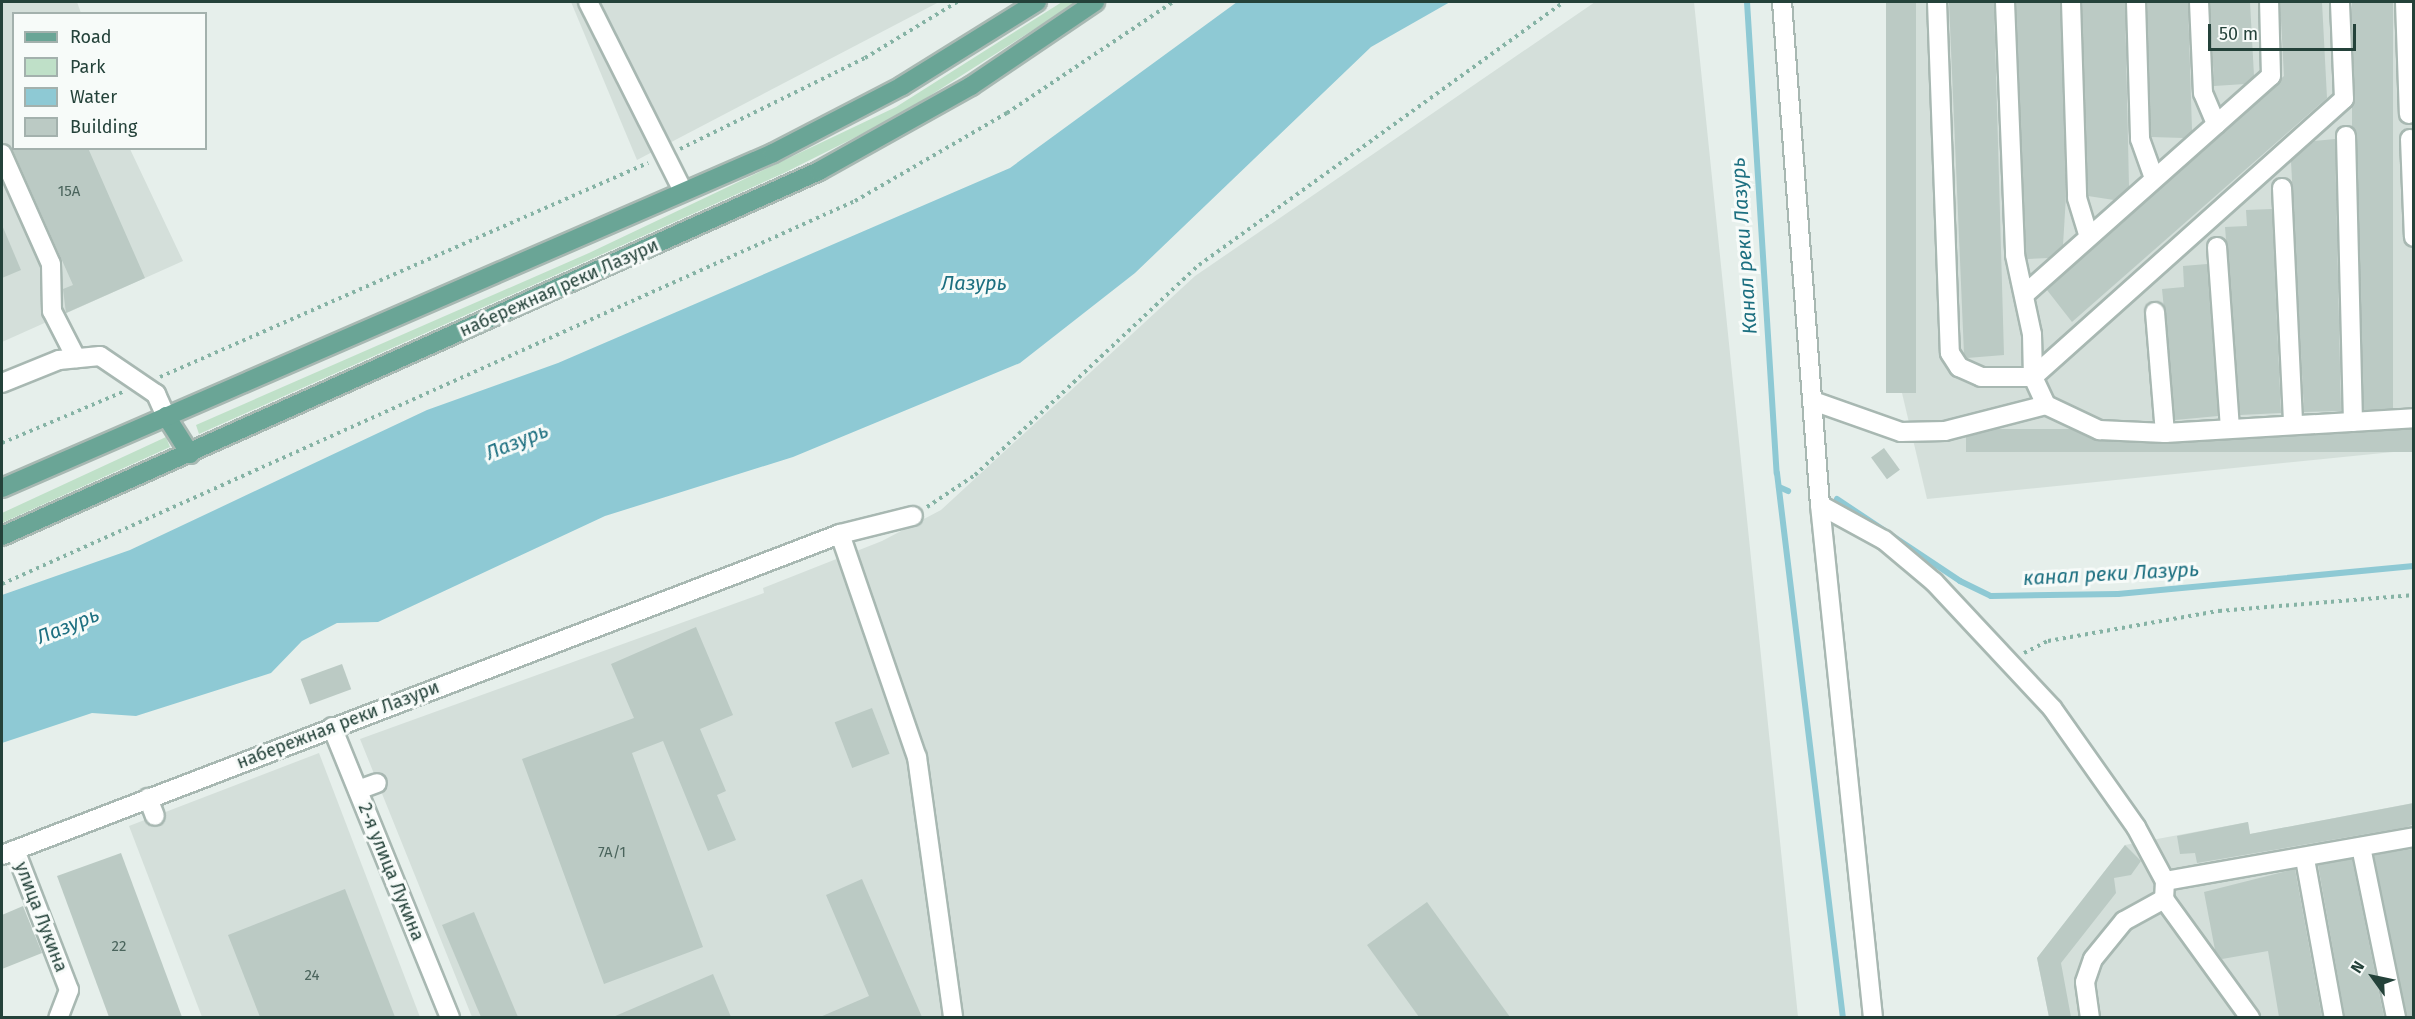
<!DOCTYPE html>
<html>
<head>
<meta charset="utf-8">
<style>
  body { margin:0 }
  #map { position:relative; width:2415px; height:1019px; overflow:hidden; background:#e6efeb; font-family:"Fira Sans",sans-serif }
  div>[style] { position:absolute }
  .built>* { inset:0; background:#d4dfda }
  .green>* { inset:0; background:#bfe0c8 }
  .water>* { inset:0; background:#8ec9d4 }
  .stream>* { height:6px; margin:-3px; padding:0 3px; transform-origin:3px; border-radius:3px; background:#8ec9d4 }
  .building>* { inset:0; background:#bbcac4; transform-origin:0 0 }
  .path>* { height:4px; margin-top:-2px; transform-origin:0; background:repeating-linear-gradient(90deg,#86b3a5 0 3px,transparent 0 7.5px) }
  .roads { filter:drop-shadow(2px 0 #a8b8b2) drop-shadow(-2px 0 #a8b8b2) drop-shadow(0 2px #a8b8b2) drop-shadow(0 -2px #a8b8b2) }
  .minor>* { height:18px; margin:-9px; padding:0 9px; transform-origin:9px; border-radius:9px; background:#fff }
  .major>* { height:18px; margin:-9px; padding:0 9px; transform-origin:9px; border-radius:9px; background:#6aa596 }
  span { translate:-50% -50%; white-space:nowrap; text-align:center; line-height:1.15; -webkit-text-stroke:6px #f7fbf9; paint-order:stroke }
  .number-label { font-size:15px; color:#4a645c }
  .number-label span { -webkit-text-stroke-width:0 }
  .street-label { font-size:18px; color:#24423a }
  .water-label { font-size:20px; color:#1c6f80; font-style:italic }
  .frame { position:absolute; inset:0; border:3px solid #24423a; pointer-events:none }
  .legend { position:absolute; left:12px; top:12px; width:195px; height:138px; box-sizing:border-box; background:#f7fbf9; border:2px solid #a3b1ad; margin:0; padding:8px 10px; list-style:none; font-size:18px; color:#24423a }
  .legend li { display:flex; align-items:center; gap:12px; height:30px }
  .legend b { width:30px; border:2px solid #a3b1ad }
  .north { position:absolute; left:2343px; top:947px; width:60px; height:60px; -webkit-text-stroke:4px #f7fbf9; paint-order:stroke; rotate:303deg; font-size:16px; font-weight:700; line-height:24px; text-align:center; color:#24423a }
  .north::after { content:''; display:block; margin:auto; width:21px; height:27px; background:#24423a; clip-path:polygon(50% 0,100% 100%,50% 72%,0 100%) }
  .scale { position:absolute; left:2208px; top:24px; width:148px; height:27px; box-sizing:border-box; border:3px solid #24423a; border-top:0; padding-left:8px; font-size:18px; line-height:21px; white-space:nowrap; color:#24423a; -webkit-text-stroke:4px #f7fbf9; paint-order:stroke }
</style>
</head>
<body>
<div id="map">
  <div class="built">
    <div style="clip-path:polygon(2px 2px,77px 2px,81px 13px,14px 14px,14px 148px,130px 149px,183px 261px,2px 342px)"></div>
    <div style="clip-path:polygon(571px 2px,939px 2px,637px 160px)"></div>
    <div style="clip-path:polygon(1595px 2px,1694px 2px,1798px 1017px,472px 1017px,360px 739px,764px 593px,763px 588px,882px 541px,941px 510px,1195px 276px)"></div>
    <div style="clip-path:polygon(1886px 2px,2413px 2px,2413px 450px,1927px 499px,1902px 393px)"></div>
    <div style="clip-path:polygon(319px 753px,420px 1017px,202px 1017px,129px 826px)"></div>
    <div style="clip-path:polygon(2413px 803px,2413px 1017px,2049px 1017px,2037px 958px,2125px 845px,2248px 822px,2250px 834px)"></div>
  </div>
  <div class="green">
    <div style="clip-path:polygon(1062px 2px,1077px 2px,898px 116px,784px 173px,199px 434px,196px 425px,589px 253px,896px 107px)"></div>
    <div style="clip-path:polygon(166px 437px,170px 447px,2px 523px,2px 513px)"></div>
  </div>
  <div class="water">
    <div style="clip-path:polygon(1237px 2px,1450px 2px,1371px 47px,1135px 273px,1020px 363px,793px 457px,605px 516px,378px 622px,337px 623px,302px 641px,271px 673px,136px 716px,92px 713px,2px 743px,2px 595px,130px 550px,427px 410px,558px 363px,1010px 168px)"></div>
  </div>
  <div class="stream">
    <div style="left:1747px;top:2px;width:472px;rotate:86.4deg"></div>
    <div style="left:1777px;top:473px;width:549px;rotate:83.1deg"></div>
    <div style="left:1779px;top:487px;width:10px;rotate:24deg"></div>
    <div style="left:1837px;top:499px;width:148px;rotate:33.7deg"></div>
    <div style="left:1960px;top:581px;width:34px;rotate:26deg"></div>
    <div style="left:1991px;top:596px;width:127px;rotate:-0.9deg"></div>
    <div style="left:2118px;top:594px;width:297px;rotate:-5.4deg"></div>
  </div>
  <div class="building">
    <div style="left:1886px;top:2px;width:30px;height:391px"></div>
    <div style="clip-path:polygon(1949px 2px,1994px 2px,2004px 355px,1967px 358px,1964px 354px)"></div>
    <div style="clip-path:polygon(2016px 2px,2060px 2px,2066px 196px,2063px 245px,2049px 258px,2027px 259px,2026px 254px)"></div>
    <div style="clip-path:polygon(2082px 2px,2125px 2px,2129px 187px,2114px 200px,2088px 196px)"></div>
    <div style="clip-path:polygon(2147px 2px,2188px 2px,2192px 131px,2184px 138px,2151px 137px)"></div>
    <div style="clip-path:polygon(2210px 2px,2250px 2px,2254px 76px,2245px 84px,2214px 86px)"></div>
    <div style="clip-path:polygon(2280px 2px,2322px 2px,2327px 98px,2072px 322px,2047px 290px,2284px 76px)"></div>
    <div style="left:2352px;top:2px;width:41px;height:408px"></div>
    <div style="clip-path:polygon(2335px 139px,2341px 411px,2304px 412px,2291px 161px,2314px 141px)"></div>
    <div style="clip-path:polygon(12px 148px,88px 148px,145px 278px,66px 313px,63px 289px,73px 285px)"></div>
    <div style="clip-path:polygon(2272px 209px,2281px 413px,2240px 415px,2225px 227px,2247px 226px,2246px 210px)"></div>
    <div style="clip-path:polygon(2px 225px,21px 270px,2px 278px)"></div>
    <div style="clip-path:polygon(2207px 264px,2218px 416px,2175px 420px,2162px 289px,2184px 287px,2183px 266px)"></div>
    <div style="left:2414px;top:429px;width:23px;height:448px;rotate:90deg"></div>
    <div style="left:1884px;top:448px;width:27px;height:16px;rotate:54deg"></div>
    <div style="clip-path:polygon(696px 627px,733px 715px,700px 729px,726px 791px,717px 795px,736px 840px,708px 851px,663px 741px,632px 753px,703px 947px,604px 984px,522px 759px,634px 718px,611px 664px)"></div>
    <div style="left:342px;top:664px;width:27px;height:44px;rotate:70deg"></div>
    <div style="left:872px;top:708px;width:49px;height:40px;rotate:69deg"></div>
    <div style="clip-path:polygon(2414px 803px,2414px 824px,2407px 827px,2197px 863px,2195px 853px,2180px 854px,2177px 836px,2248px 822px,2250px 834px)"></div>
    <div style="clip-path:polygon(2125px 845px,2141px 861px,2131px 875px,2114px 878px,2116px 893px,2061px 963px,2071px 1017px,2049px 1017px,2037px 958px)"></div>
    <div style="clip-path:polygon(2412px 849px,2414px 1017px,2407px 1017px,2374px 855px)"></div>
    <div style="clip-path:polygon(121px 853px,182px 1017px,109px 1017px,57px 876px)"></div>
    <div style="clip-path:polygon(2352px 859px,2384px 1017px,2345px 1017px,2318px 865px)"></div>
    <div style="clip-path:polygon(2295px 869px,2322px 1017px,2279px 1017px,2268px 951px,2222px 959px,2215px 950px,2204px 892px)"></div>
    <div style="clip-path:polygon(862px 879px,922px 1017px,820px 1017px,869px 996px,826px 895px)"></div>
    <div style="clip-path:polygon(345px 889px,395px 1017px,260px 1017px,228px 935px)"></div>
    <div style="clip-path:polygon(1427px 902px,1510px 1017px,1419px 1017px,1367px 945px)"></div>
    <div style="clip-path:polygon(23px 906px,42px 953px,2px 969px,2px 915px)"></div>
    <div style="clip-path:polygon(474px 912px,518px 1017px,481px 1017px,442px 925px)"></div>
    <div style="clip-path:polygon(713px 974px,731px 1017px,613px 1017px)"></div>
  </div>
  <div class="path">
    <div style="left:680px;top:149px;width:206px;rotate:-26.2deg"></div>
    <div style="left:865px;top:58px;width:108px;rotate:-31.3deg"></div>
    <div style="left:160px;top:377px;width:533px;rotate:-23.68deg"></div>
    <div style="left:2px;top:443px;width:131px;rotate:-22.9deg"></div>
    <div style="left:927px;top:507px;width:58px;rotate:-33.7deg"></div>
    <div style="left:975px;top:475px;width:307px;rotate:-43.2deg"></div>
    <div style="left:1199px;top:265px;width:450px;rotate:-35.8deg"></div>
    <div style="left:2px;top:584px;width:935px;rotate:-24.18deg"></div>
    <div style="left:855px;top:201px;width:176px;rotate:-30.1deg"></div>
    <div style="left:1007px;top:113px;width:200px;rotate:-33.8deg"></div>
    <div style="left:2024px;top:653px;width:27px;rotate:-27deg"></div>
    <div style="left:2048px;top:641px;width:174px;rotate:-10deg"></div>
    <div style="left:2219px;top:611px;width:196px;rotate:-4.7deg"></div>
  </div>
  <div class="roads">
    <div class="minor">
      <div style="left:588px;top:2px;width:212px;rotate:63.3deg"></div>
      <div style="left:1782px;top:2px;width:504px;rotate:85.68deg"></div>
      <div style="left:1820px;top:505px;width:516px;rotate:84.1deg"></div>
      <div style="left:1937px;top:2px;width:351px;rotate:87.9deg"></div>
      <div style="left:1950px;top:353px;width:17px;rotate:57deg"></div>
      <div style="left:1959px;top:367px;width:24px;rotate:24deg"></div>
      <div style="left:1981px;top:377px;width:52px"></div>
      <div style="left:2033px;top:377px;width:417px;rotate:-41.8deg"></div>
      <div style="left:2344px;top:99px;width:97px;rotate:-92.4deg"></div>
      <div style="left:2005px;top:2px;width:253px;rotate:87.7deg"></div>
      <div style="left:2015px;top:255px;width:81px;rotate:77.9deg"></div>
      <div style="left:2032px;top:334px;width:43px;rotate:88.7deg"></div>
      <div style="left:2033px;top:377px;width:31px;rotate:65deg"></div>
      <div style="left:2071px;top:2px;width:196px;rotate:88.2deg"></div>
      <div style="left:2077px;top:198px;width:38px;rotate:73deg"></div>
      <div style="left:2136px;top:2px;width:137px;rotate:88.3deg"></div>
      <div style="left:2140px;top:139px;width:41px;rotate:70.3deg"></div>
      <div style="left:2199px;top:2px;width:91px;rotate:87.5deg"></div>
      <div style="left:2203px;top:93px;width:34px;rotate:67deg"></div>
      <div style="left:2405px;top:2px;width:112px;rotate:88deg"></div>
      <div style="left:2346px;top:136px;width:286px;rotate:88.6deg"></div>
      <div style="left:2410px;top:139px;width:98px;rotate:87.7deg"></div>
      <div style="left:2px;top:154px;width:120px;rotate:66deg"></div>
      <div style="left:51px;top:264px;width:47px;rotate:88.8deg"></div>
      <div style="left:52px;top:311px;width:53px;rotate:62.9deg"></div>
      <div style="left:2282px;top:188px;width:237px;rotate:87.3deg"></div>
      <div style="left:2217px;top:247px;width:182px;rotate:85.9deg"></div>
      <div style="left:2024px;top:295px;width:330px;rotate:-41.6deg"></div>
      <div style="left:2271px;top:76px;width:74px;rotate:-91.5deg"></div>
      <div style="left:2155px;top:312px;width:121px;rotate:85.3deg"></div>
      <div style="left:2px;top:383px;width:61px;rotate:-22deg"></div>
      <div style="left:59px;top:360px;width:41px;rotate:-5.6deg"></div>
      <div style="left:100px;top:356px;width:68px;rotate:34.2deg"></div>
      <div style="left:156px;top:394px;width:24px;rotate:66deg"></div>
      <div style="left:1816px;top:402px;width:90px;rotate:19.4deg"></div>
      <div style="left:1901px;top:432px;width:44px;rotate:-1.3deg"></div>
      <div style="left:1945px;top:431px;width:104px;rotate:-14.4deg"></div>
      <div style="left:2046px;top:405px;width:59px;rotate:25.3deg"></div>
      <div style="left:2099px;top:430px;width:66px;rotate:2.6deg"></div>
      <div style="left:2165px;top:433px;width:249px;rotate:-3.4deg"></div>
      <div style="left:1820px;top:505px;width:73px;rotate:28.7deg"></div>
      <div style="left:1884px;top:540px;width:65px;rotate:40deg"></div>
      <div style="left:1934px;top:582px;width:173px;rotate:46.9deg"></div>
      <div style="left:2052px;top:708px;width:146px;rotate:54.8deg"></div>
      <div style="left:2136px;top:827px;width:61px;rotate:61.8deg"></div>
      <div style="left:2165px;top:881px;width:18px;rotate:93deg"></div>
      <div style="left:2164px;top:899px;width:147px;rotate:54.1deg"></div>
      <div style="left:840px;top:534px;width:236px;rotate:71deg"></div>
      <div style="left:917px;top:757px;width:263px;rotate:82.1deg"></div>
      <div style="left:332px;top:727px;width:314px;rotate:67.9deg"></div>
      <div style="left:358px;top:790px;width:20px;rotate:-20deg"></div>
      <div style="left:148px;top:798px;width:19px;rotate:69deg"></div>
      <div style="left:2361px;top:847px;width:175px;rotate:78.4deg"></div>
      <div style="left:15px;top:850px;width:150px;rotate:68.9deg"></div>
      <div style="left:69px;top:990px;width:30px;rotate:111deg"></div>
      <div style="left:2px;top:855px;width:897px;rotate:-20.96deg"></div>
      <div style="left:840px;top:534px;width:75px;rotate:-13.9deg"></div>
      <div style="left:2305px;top:859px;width:162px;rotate:79.7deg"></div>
      <div style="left:2165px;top:881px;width:253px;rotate:-10deg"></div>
      <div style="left:2090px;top:1018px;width:36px;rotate:-98deg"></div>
      <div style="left:2085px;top:982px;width:24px;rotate:-71deg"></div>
      <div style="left:2093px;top:959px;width:49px;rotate:-50.8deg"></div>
      <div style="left:2124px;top:921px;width:46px;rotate:-28.8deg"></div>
    </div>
    <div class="major">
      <div style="left:166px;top:416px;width:45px;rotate:57.7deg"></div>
      <div style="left:2px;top:488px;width:841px;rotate:-23.48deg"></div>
      <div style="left:773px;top:153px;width:145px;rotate:-27.4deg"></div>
      <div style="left:902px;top:86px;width:159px;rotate:-31.9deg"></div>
      <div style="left:2px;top:536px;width:895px;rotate:-24.07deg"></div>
      <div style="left:819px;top:171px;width:174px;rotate:-29.2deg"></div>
      <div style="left:971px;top:86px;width:150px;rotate:-34.1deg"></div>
    </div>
  </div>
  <div class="number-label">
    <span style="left:69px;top:192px">15А</span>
    <span style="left:612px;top:853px">7А/1</span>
    <span style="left:119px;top:947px">22</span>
    <span style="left:312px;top:976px">24</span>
  </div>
  <div class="street-label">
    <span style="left:559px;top:288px;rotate:-24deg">набережная реки Лазури</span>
    <span style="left:338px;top:725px;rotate:-21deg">набережная реки Лазури</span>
    <span style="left:391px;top:872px;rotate:68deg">2-я улица Лукина</span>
    <span style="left:41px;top:917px;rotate:69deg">улица Лукина</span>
  </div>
  <div class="water-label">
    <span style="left:1744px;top:246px;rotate:-94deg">Канал реки Лазурь</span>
    <span style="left:974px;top:283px">Лазурь</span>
    <span style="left:517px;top:442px;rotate:-22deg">Лазурь</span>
    <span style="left:2111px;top:574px;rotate:-3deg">канал реки Лазурь</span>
    <span style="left:68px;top:626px;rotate:-22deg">Лазурь</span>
  </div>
  <div class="frame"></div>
  <ul class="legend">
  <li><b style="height:8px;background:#6aa596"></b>Road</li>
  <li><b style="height:16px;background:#bfe0c8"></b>Park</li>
  <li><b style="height:16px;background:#8ec9d4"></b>Water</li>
  <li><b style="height:16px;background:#bbcac4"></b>Building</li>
  </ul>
  <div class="north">N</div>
  <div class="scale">50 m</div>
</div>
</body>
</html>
